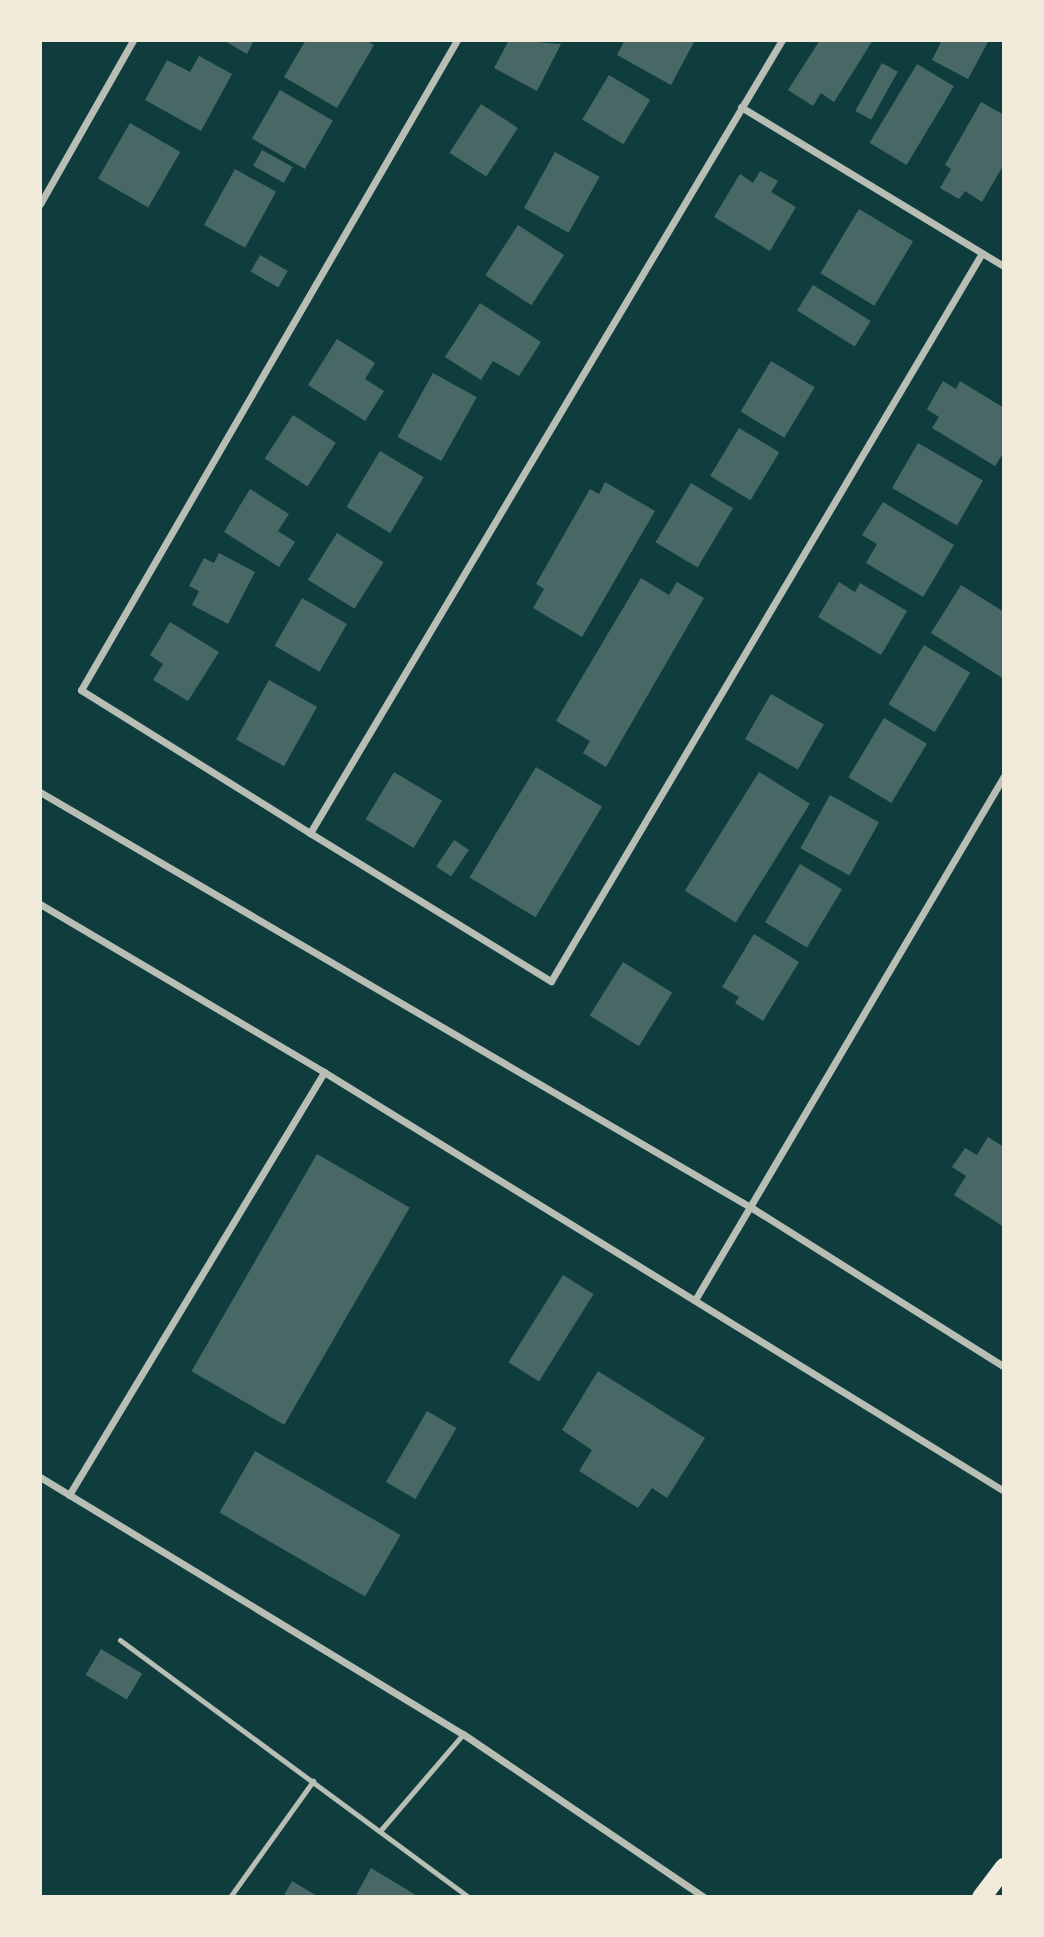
<!DOCTYPE html>
<html>
<head>
<meta charset="utf-8">
<style>
  body { margin:0 }
  #map { position:relative; width:1044px; height:1937px; overflow:hidden; background:#0f3d3e; font-family:"Archivo Narrow",sans-serif }
  div>[style] { position:absolute }
  .building>* { inset:0; background:#486865; transform-origin:0 0 }
  .service>* { height:5px; margin:-2.5px; padding:0 2.5px; transform-origin:2.5px; border-radius:2.5px; background:#b8beb3 }
  .minor>* { height:7px; margin:-3.5px; padding:0 3.5px; transform-origin:3.5px; border-radius:3.5px; background:#b8beb3 }
  .trunk>* { height:19px; margin:-9.5px; padding:0 9.5px; transform-origin:9.5px; border-radius:9.5px; background:#f1e9da }
  span { translate:-50% -50%; white-space:nowrap; text-align:center; line-height:1.15; -webkit-text-stroke:7px #f1e9da; paint-order:stroke }
  .frame { position:absolute; inset:0; border:42px solid #f1e9da; pointer-events:none }
</style>
</head>
<body>
<div id="map">
  <div class="building">
    <div style="clip-path:polygon(223px 40px,254px 40px,247px 54px)"></div>
    <div style="clip-path:polygon(306px 40px,365px 40px,374px 45px,337px 108px,284px 77px)"></div>
    <div style="clip-path:polygon(509px 40px,561px 44px,537px 91px,494px 68px)"></div>
    <div style="clip-path:polygon(625px 40px,695px 40px,671px 85px,617px 55px)"></div>
    <div style="clip-path:polygon(820px 40px,873px 40px,834px 102px,821px 93px,813px 106px,788px 90px)"></div>
    <div style="clip-path:polygon(942px 40px,989px 40px,968px 79px,932px 60px)"></div>
    <div style="clip-path:polygon(199px 56px,232px 74px,201px 131px,145px 100px,167px 60px,190px 72px)"></div>
    <div style="left:882px;top:63px;width:18px;height:55px;rotate:29deg"></div>
    <div style="left:917px;top:64px;width:43px;height:92px;rotate:31deg"></div>
    <div style="left:609px;top:75px;width:48px;height:52px;rotate:31deg"></div>
    <div style="left:280px;top:90px;width:61px;height:56px;rotate:30deg"></div>
    <div style="clip-path:polygon(981px 102px,1004px 115px,1004px 164px,982px 202px,965px 191px,959px 199px,940px 188px,951px 169px,945px 165px)"></div>
    <div style="left:481px;top:104px;width:44px;height:58px;rotate:33deg"></div>
    <div style="left:130px;top:123px;width:58px;height:64px;rotate:30deg"></div>
    <div style="left:262px;top:150px;width:35px;height:18px;rotate:29deg"></div>
    <div style="left:555px;top:152px;width:51px;height:64px;rotate:29deg"></div>
    <div style="left:235px;top:169px;width:47px;height:64px;rotate:29deg"></div>
    <div style="clip-path:polygon(760px 171px,778px 181px,771px 192px,796px 207px,770px 251px,714px 217px,740px 174px,753px 183px)"></div>
    <div style="left:859px;top:209px;width:63px;height:75px;rotate:31deg"></div>
    <div style="left:518px;top:225px;width:55px;height:60px;rotate:33deg"></div>
    <div style="left:260px;top:255px;width:32px;height:19px;rotate:30deg"></div>
    <div style="left:813px;top:285px;width:68px;height:30px;rotate:32deg"></div>
    <div style="clip-path:polygon(480px 303px,541px 342px,519px 376px,493px 361px,481px 380px,445px 357px)"></div>
    <div style="clip-path:polygon(337px 339px,375px 363px,365px 379px,384px 391px,365px 421px,308px 385px)"></div>
    <div style="left:771px;top:361px;width:51px;height:59px;rotate:31deg"></div>
    <div style="left:433px;top:373px;width:50px;height:73px;rotate:29deg"></div>
    <div style="clip-path:polygon(943px 381px,956px 389px,960px 381px,1004px 408px,1004px 452px,995px 466px,932px 428px,939px 417px,927px 409px)"></div>
    <div style="left:293px;top:415px;width:51px;height:52px;rotate:33deg"></div>
    <div style="left:739px;top:428px;width:47px;height:56px;rotate:31deg"></div>
    <div style="left:918px;top:443px;width:75px;height:52px;rotate:30deg"></div>
    <div style="left:380px;top:451px;width:51px;height:65px;rotate:31deg"></div>
    <div style="clip-path:polygon(605px 482px,655px 511px,582px 637px,533px 608px,544px 589px,536px 584px,590px 489px,599px 494px)"></div>
    <div style="left:691px;top:483px;width:49px;height:69px;rotate:31deg"></div>
    <div style="clip-path:polygon(250px 489px,289px 514px,278px 531px,295px 542px,279px 567px,224px 532px)"></div>
    <div style="clip-path:polygon(883px 502px,954px 545px,923px 597px,866px 563px,877px 544px,862px 535px)"></div>
    <div style="left:337px;top:533px;width:55px;height:55px;rotate:32deg"></div>
    <div style="clip-path:polygon(219px 553px,255px 572px,228px 624px,192px 605px,199px 591px,189px 586px,204px 558px,214px 563px)"></div>
    <div style="clip-path:polygon(641px 578px,669px 595px,677px 582px,704px 598px,606px 767px,583px 753px,590px 741px,556px 721px)"></div>
    <div style="clip-path:polygon(839px 582px,855px 592px,860px 583px,907px 611px,881px 655px,818px 617px)"></div>
    <div style="clip-path:polygon(961px 585px,1004px 612px,1004px 679px,931px 633px)"></div>
    <div style="left:302px;top:598px;width:52px;height:55px;rotate:30deg"></div>
    <div style="clip-path:polygon(170px 622px,219px 652px,188px 701px,153px 680px,163px 664px,150px 655px)"></div>
    <div style="left:924px;top:645px;width:54px;height:69px;rotate:31deg"></div>
    <div style="left:269px;top:680px;width:55px;height:68px;rotate:29deg"></div>
    <div style="left:771px;top:694px;width:61px;height:52px;rotate:30deg"></div>
    <div style="left:884px;top:718px;width:50px;height:69px;rotate:31deg"></div>
    <div style="left:536px;top:767px;width:77px;height:129px;rotate:31deg"></div>
    <div style="left:394px;top:772px;width:56px;height:55px;rotate:31deg"></div>
    <div style="left:759px;top:772px;width:60px;height:140px;rotate:32deg"></div>
    <div style="left:830px;top:795px;width:56px;height:61px;rotate:29deg"></div>
    <div style="left:454px;top:840px;width:18px;height:32px;rotate:34deg"></div>
    <div style="left:800px;top:864px;width:49px;height:68px;rotate:31deg"></div>
    <div style="clip-path:polygon(754px 934px,799px 962px,763px 1021px,735px 1003px,739px 997px,722px 987px)"></div>
    <div style="left:623px;top:962px;width:58px;height:63px;rotate:32deg"></div>
    <div style="clip-path:polygon(988px 1137px,1004px 1147px,1004px 1227px,954px 1195px,966px 1176px,952px 1167px,965px 1148px,977px 1155px)"></div>
    <div style="left:317px;top:1154px;width:107px;height:251px;rotate:30deg"></div>
    <div style="left:563px;top:1275px;width:36px;height:103px;rotate:32deg"></div>
    <div style="clip-path:polygon(598px 1371px,705px 1438px,667px 1498px,652px 1488px,638px 1508px,579px 1471px,592px 1450px,562px 1430px)"></div>
    <div style="left:427px;top:1411px;width:34px;height:82px;rotate:30deg"></div>
    <div style="left:255px;top:1451px;width:168px;height:71px;rotate:30deg"></div>
    <div style="left:101px;top:1649px;width:48px;height:30px;rotate:31deg"></div>
    <div style="clip-path:polygon(371px 1868px,419px 1897px,355px 1897px)"></div>
    <div style="clip-path:polygon(292px 1881px,319px 1897px,283px 1897px)"></div>
  </div>
  <div class="service">
    <div style="left:120px;top:1640px;width:433px;rotate:36.4deg"></div>
    <div style="left:380px;top:1831px;width:128px;rotate:-49.4deg"></div>
    <div style="left:230px;top:1897px;width:143px;rotate:-54.4deg"></div>
  </div>
  <div class="minor">
    <div style="left:782px;top:40px;width:923px;rotate:120.76deg"></div>
    <div style="left:310px;top:833px;width:283px;rotate:31.6deg"></div>
    <div style="left:551px;top:981px;width:846px;rotate:-59.37deg"></div>
    <div style="left:741px;top:107px;width:307px;rotate:31.2deg"></div>
    <div style="left:40px;top:204px;width:189px;rotate:-60.4deg"></div>
    <div style="left:40px;top:792px;width:825px;rotate:30.3deg"></div>
    <div style="left:752px;top:1208px;width:298px;rotate:32.2deg"></div>
    <div style="left:310px;top:833px;width:270px;rotate:-148deg"></div>
    <div style="left:81px;top:690px;width:751px;rotate:-59.95deg"></div>
    <div style="left:40px;top:904px;width:330px;rotate:30.6deg"></div>
    <div style="left:324px;top:1072px;width:799px;rotate:31.64deg"></div>
    <div style="left:695px;top:1300px;width:608px;rotate:-59.47deg"></div>
    <div style="left:40px;top:1477px;width:495px;rotate:31.3deg"></div>
    <div style="left:463px;top:1734px;width:291px;rotate:34.1deg"></div>
    <div style="left:69px;top:1495px;width:494px;rotate:-58.9deg"></div>
  </div>
  <div class="trunk">
    <div style="left:981px;top:1897px;width:38px;rotate:-53deg"></div>
  </div>
  <div class="frame"></div>
</div>
</body>
</html>
